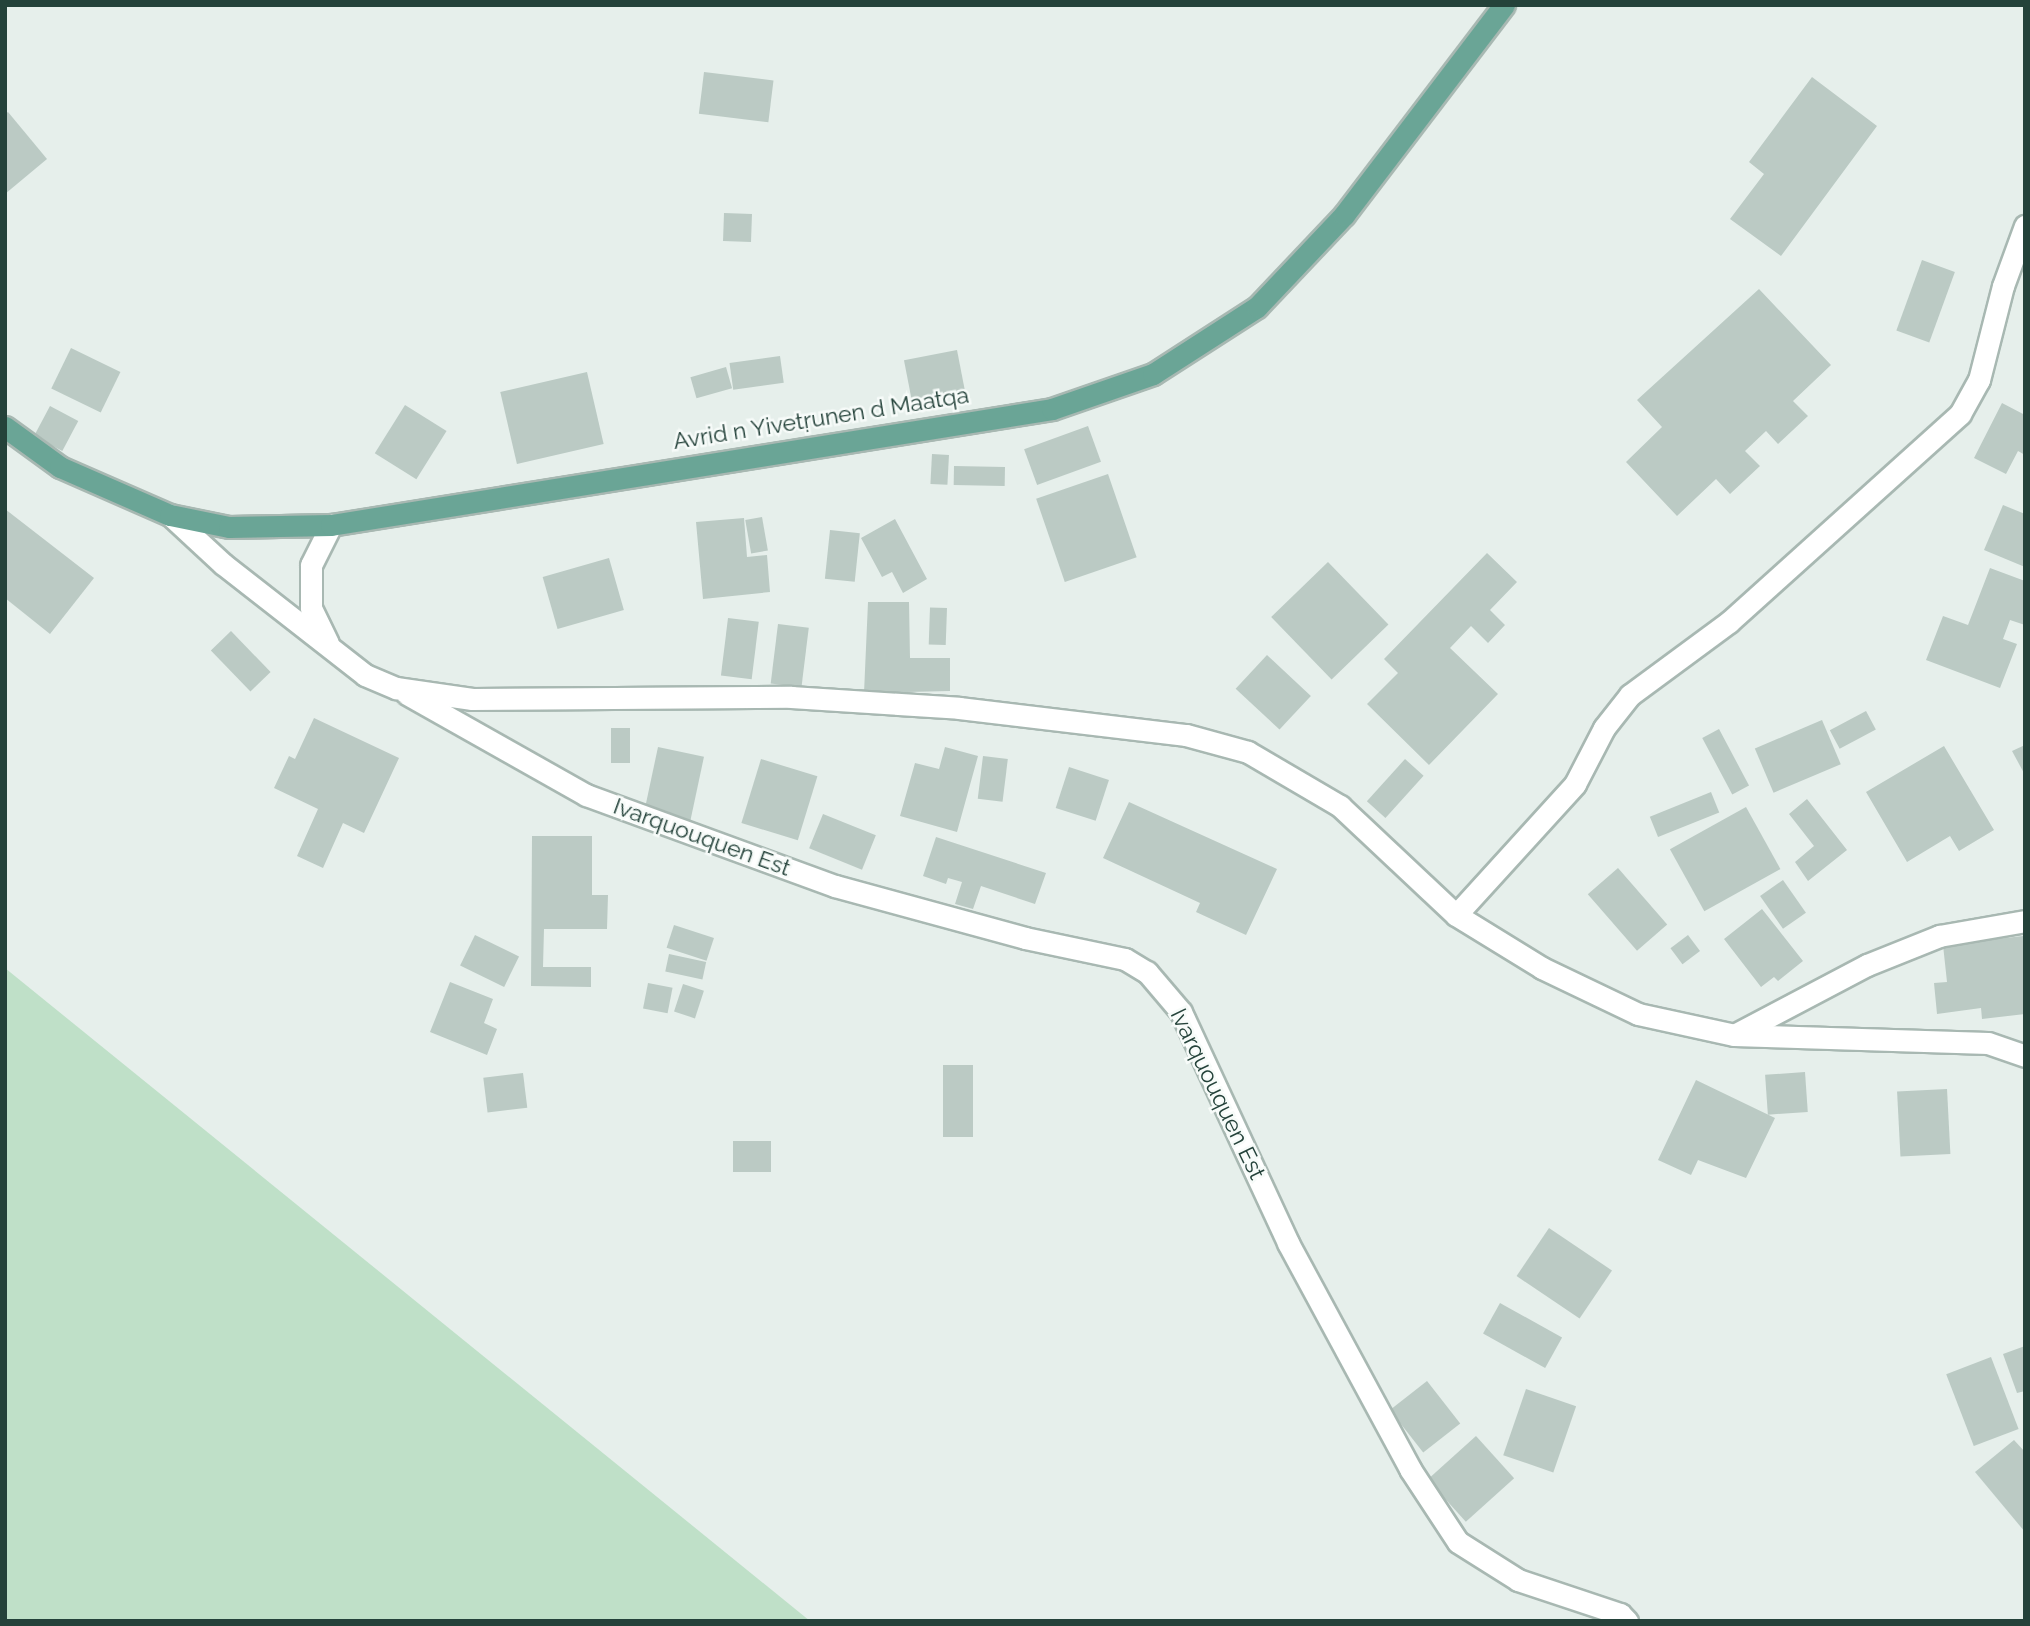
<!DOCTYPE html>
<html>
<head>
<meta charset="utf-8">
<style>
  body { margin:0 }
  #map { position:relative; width:2030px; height:1626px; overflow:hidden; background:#e6efeb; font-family:Raleway,sans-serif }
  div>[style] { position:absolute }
  .green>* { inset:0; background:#bfe0c8 }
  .building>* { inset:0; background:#bbcac4; transform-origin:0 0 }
  .roads { filter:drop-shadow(2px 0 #a8b8b2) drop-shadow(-2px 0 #a8b8b2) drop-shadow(0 2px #a8b8b2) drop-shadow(0 -2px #a8b8b2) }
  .minor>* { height:21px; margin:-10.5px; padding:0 10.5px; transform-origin:10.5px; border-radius:10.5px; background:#fff }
  .major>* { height:21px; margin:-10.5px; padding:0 10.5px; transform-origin:10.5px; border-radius:10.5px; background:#6aa596 }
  span { translate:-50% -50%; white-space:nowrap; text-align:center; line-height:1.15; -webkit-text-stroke:5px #f7fbf9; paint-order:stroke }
  .street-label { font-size:23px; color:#24423a }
  .frame { position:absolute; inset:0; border:7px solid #24423a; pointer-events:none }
</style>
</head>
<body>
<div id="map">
  <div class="green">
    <div style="clip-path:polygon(5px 968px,810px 1621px,5px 1621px)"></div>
  </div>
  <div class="building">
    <div style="left:704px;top:72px;width:70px;height:42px;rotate:7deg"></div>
    <div style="clip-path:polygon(1812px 77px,1877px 126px,1781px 256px,1730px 219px,1764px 174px,1749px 162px)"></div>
    <div style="clip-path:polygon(8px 112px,47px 159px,5px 194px,5px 114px)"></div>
    <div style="left:724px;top:213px;width:28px;height:28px;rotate:2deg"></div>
    <div style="left:1922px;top:260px;width:35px;height:75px;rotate:20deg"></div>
    <div style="clip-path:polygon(1759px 289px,1831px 365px,1793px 401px,1808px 416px,1778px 444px,1766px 431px,1745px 451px,1760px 466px,1730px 494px,1716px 479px,1677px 516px,1626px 462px,1662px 427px,1637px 400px)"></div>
    <div style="left:71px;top:348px;width:55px;height:45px;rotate:26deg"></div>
    <div style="left:957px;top:350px;width:44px;height:54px;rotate:79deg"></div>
    <div style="left:780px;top:356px;width:27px;height:51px;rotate:82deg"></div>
    <div style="left:726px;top:367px;width:22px;height:37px;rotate:74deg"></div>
    <div style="left:587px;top:372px;width:74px;height:89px;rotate:77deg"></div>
    <div style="clip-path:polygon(2002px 403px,2025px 415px,2025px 455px,2018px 451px,2006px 474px,1974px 458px)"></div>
    <div style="left:405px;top:405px;width:49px;height:57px;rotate:32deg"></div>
    <div style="left:50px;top:406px;width:32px;height:34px;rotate:28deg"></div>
    <div style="left:1088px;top:426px;width:38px;height:68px;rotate:70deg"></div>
    <div style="left:932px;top:454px;width:17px;height:30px;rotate:3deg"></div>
    <div style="left:954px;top:466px;width:51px;height:19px;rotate:1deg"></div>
    <div style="left:1108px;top:474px;width:88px;height:76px;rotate:71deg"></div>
    <div style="clip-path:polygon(2003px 505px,2025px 514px,2025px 567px,1984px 550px)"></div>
    <div style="clip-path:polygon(5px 509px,94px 578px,50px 634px,5px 598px)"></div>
    <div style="left:762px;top:517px;width:34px;height:17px;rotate:80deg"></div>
    <div style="clip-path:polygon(744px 518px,747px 557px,767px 555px,770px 592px,703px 599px,696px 522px)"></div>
    <div style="clip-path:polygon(895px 519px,927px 579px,903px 593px,892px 572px,882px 577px,861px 538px)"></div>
    <div style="left:830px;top:530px;width:30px;height:49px;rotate:6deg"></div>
    <div style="clip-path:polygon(1487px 553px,1517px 582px,1490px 610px,1505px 625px,1488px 643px,1471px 626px,1450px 648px,1498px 694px,1429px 765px,1367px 704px,1398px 673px,1384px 659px)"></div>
    <div style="left:609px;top:558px;width:54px;height:69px;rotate:74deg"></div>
    <div style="left:1328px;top:562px;width:87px;height:79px;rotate:46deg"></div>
    <div style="clip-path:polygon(1990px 568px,2025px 581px,2025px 625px,2010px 620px,2003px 639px,2017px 644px,2000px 688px,1926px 660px,1943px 616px,1968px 625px)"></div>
    <div style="clip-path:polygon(868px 602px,909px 602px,910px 658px,950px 658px,950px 691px,864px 693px)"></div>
    <div style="left:947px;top:608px;width:37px;height:17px;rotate:92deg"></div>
    <div style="left:728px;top:618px;width:31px;height:58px;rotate:7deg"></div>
    <div style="left:778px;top:624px;width:31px;height:60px;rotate:7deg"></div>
    <div style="left:231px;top:631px;width:57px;height:28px;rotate:46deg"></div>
    <div style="left:1267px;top:655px;width:60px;height:46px;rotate:43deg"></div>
    <div style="left:1866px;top:711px;width:21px;height:41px;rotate:62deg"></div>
    <div style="clip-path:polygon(314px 718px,399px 758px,364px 833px,343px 823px,323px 868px,297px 856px,318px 809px,274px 788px,289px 756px,295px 759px)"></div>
    <div style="left:1822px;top:720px;width:48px;height:73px;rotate:67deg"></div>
    <div style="left:630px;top:728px;width:35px;height:19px;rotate:90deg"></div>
    <div style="left:1719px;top:729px;width:64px;height:19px;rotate:62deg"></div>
    <div style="clip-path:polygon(2025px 745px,2025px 775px,2012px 751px)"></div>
    <div style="clip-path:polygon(1944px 746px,1994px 830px,1959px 851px,1950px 836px,1907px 862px,1866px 792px)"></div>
    <div style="left:658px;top:747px;width:47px;height:66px;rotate:12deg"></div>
    <div style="clip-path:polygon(945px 747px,978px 756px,957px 832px,900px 816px,915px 763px,939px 769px)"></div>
    <div style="left:983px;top:756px;width:25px;height:43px;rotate:7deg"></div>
    <div style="left:761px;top:759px;width:59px;height:67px;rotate:17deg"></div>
    <div style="left:1405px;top:759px;width:25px;height:57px;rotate:42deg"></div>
    <div style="left:1069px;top:767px;width:42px;height:43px;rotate:18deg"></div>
    <div style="left:1711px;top:792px;width:22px;height:66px;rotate:68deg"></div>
    <div style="clip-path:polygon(1807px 799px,1847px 850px,1808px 881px,1795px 862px,1814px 846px,1789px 814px)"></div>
    <div style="clip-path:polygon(1129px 802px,1277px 869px,1246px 935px,1196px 912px,1200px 903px,1103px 858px)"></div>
    <div style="left:1746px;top:807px;width:71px;height:87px;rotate:61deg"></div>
    <div style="left:823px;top:814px;width:57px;height:37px;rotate:22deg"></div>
    <div style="clip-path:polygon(532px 836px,592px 836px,592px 895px,608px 895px,607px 929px,544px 929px,543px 967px,591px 967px,591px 987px,531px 986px)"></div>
    <div style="clip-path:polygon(936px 837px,1046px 873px,1035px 904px,981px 886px,973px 909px,955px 904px,962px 882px,948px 878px,946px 884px,923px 876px)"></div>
    <div style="left:1618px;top:868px;width:75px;height:40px;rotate:49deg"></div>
    <div style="left:1783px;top:880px;width:40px;height:28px;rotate:55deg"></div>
    <div style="clip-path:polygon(1762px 909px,1803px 961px,1778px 981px,1774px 977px,1761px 987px,1724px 939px)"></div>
    <div style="left:674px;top:925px;width:42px;height:24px;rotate:18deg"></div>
    <div style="left:475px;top:935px;width:49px;height:34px;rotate:26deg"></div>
    <div style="left:1688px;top:935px;width:20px;height:22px;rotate:53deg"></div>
    <div style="clip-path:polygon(2023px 936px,2025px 1014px,1982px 1019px,1981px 1008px,1937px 1014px,1934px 983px,1947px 982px,1943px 945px)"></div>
    <div style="left:669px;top:954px;width:38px;height:18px;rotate:12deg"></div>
    <div style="clip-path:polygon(450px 982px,493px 999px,484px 1023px,497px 1029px,487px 1055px,430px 1032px)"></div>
    <div style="left:648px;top:983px;width:25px;height:26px;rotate:11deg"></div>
    <div style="left:683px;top:984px;width:22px;height:29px;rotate:18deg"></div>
    <div style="left:943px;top:1065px;width:30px;height:72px"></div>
    <div style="left:1805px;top:1072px;width:40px;height:40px;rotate:86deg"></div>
    <div style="left:523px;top:1073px;width:35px;height:40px;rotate:83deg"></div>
    <div style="clip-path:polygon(1696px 1080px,1775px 1118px,1746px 1178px,1698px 1160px,1691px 1175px,1658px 1160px)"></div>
    <div style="left:1947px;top:1089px;width:65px;height:50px;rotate:87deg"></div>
    <div style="left:733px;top:1141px;width:38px;height:31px"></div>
    <div style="left:1549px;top:1228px;width:76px;height:58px;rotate:34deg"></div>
    <div style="left:1500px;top:1303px;width:71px;height:35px;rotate:29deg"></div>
    <div style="clip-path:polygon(2025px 1346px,2025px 1391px,2017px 1393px,2003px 1354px)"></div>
    <div style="left:1991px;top:1357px;width:77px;height:48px;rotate:69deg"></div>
    <div style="left:1427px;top:1381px;width:54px;height:47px;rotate:52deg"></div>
    <div style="left:1526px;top:1389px;width:53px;height:70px;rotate:19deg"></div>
    <div style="left:1476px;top:1436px;width:57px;height:65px;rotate:48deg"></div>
    <div style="clip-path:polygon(2014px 1440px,2025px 1452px,2025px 1532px,1975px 1472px)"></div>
  </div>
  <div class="roads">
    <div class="minor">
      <div style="left:170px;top:515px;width:72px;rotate:42.8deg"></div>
      <div style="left:223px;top:564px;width:180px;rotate:38deg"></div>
      <div style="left:365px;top:675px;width:34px;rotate:23deg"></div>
      <div style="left:396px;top:688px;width:77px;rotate:8.2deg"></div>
      <div style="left:472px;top:699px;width:319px;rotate:-0.4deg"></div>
      <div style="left:791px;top:697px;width:168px;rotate:3.7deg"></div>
      <div style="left:959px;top:708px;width:229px;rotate:6.8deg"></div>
      <div style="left:1186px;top:735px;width:64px;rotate:15.3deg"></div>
      <div style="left:1248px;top:752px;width:107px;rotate:30.4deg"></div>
      <div style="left:1340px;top:806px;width:159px;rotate:43.2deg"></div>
      <div style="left:1456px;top:915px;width:101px;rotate:31.6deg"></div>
      <div style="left:1542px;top:968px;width:106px;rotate:25.6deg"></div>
      <div style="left:1638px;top:1014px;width:98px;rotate:12.3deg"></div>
      <div style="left:1734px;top:1035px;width:254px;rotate:1.8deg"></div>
      <div style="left:1988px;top:1043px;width:39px;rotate:19deg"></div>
      <div style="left:328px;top:643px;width:39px;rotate:-116deg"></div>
      <div style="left:311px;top:608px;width:43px;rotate:-90deg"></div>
      <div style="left:311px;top:565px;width:45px;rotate:-63.4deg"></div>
      <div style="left:407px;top:694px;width:206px;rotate:29.4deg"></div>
      <div style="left:586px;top:795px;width:265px;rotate:20.1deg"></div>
      <div style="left:835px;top:886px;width:197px;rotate:15.3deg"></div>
      <div style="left:1025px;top:938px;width:102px;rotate:11.9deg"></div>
      <div style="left:1125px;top:959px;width:26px;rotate:31deg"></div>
      <div style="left:1147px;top:972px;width:52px;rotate:49.6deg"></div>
      <div style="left:1181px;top:1012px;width:255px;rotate:65.1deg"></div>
      <div style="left:1288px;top:1243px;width:257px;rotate:61.6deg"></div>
      <div style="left:1410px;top:1469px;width:87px;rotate:56.7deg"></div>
      <div style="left:1458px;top:1542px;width:71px;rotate:32.3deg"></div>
      <div style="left:1518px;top:1580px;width:108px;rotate:18.4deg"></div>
      <div style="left:1620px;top:1614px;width:10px;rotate:45deg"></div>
      <div style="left:1456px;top:915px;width:177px;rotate:-47.7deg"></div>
      <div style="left:1575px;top:784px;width:63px;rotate:-62.6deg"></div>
      <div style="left:1604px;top:728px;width:42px;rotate:-51.8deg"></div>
      <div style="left:1630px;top:695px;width:123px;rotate:-36.4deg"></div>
      <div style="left:1729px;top:622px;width:311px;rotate:-42deg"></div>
      <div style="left:1960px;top:414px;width:39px;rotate:-61deg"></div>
      <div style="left:1979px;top:380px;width:97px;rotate:-75.7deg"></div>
      <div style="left:2003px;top:286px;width:64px;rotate:-69.9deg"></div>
      <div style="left:1736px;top:1034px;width:148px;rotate:-27.8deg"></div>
      <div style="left:1867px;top:965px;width:78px;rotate:-21.9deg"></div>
      <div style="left:1939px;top:936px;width:87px;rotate:-9.9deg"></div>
    </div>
    <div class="major">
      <div style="left:5px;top:427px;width:68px;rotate:36deg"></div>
      <div style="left:60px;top:467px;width:120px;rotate:23.6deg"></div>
      <div style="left:170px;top:515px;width:60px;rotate:11.5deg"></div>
      <div style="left:229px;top:527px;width:102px;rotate:-1.1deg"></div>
      <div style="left:331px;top:525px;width:730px;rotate:-9.14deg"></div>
      <div style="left:1052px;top:409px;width:107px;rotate:-19.1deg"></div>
      <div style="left:1153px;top:374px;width:124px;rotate:-32.8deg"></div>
      <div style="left:1257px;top:307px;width:127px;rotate:-46.6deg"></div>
      <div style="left:1344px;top:215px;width:264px;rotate:-52.7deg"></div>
    </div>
  </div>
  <div class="street-label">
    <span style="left:821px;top:418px;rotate:-9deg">Avrid n Yivetṛunen d Maatqa</span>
    <span style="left:702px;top:837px;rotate:20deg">Ivarquouquen Est</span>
    <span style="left:1218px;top:1094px;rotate:64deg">Ivarquouquen Est</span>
  </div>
  <div class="frame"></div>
</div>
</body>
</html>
